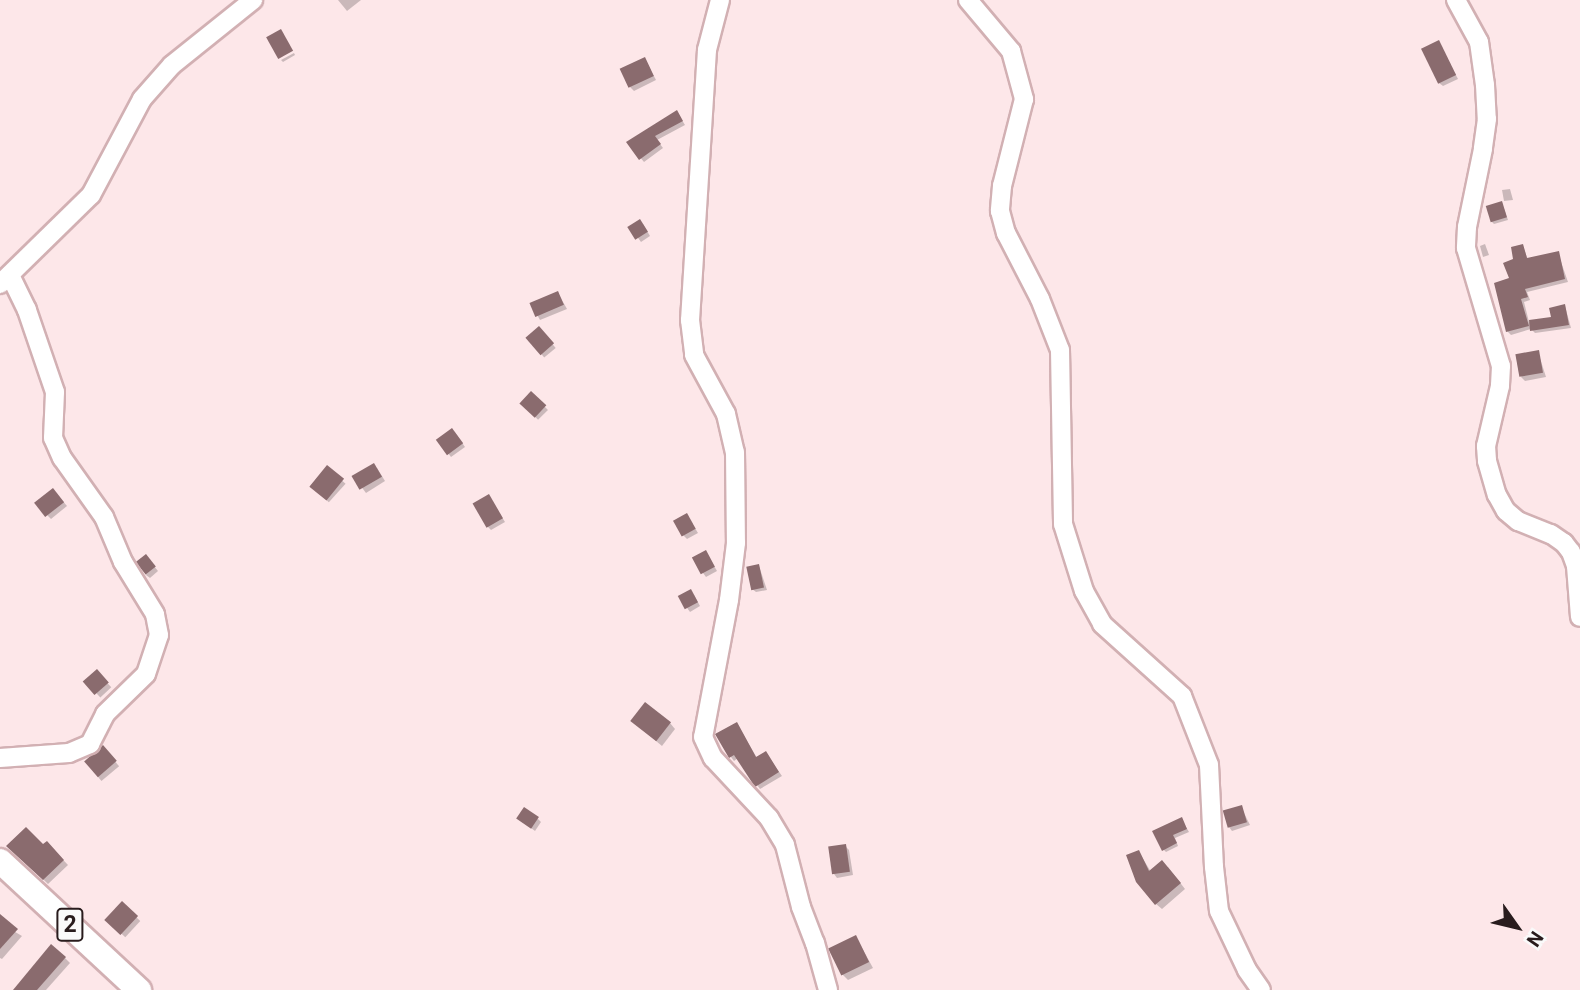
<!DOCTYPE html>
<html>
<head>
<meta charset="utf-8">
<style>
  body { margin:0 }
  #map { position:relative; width:1580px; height:990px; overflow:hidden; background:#fde7e9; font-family:Roboto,sans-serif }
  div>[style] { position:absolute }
  .shadow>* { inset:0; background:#0003; transform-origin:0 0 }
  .building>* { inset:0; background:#8a6b6e; transform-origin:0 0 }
  .roads { filter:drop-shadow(2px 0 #d2b0b3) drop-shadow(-2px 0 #d2b0b3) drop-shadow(0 2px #d2b0b3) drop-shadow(0 -2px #d2b0b3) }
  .minor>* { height:18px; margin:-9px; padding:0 9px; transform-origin:9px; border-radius:9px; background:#fff }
  .highway>* { height:24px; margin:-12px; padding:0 12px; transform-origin:12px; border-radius:12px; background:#fff }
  span { translate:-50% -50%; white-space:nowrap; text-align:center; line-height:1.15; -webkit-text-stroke:5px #fafafa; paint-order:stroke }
  .shield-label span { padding:2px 5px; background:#fafafa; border:2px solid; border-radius:5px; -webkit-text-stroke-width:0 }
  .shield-label { font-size:23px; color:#291c1d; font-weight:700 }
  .north { position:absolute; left:1482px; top:892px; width:70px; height:70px; -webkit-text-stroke:5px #fafafa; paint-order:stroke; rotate:124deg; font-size:19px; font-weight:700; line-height:28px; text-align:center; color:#291c1d }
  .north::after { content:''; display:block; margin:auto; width:24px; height:32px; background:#291c1d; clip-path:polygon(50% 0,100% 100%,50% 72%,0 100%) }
</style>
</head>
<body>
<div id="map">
  <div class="shadow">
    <div style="clip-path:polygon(338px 0,361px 0,347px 11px)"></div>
    <div style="clip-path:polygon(1439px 42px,1458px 79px,1443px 86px,1439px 83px)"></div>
    <div style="clip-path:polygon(294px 53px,295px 55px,283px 62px,281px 60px)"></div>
    <div style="clip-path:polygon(645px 59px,656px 80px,634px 91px,630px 87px)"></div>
    <div style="clip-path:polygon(677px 112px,685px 125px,657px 140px,663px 148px,644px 162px,628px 143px)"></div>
    <div style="clip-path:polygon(1510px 189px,1513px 200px,1504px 201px,1502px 190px)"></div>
    <div style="clip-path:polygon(1502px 203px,1508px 220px,1494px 224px,1491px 221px)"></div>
    <div style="clip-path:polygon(643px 224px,650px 236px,641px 242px,630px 227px)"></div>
    <div style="clip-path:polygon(1485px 244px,1489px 255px,1483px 257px,1480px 246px)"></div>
    <div style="clip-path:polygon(1523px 246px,1528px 260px,1558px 253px,1568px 282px,1527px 292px,1530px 300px,1524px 302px,1529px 322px,1553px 319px,1565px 306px,1571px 328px,1535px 333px,1531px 329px,1511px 335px,1507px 331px,1511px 279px)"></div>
    <div style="clip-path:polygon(558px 293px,567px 309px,540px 320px,531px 304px)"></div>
    <div style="left:539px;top:328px;width:26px;height:15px;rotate:50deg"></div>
    <div style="clip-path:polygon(1538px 352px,1546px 377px,1525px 381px,1521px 377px)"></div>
    <div style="left:531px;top:393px;width:24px;height:14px;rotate:45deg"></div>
    <div style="clip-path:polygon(456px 434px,465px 447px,451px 457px,448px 453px)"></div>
    <div style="left:327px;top:467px;width:25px;height:25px;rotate:42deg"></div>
    <div style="clip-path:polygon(377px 468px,385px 481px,366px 493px,354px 477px)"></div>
    <div style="clip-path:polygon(57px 494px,67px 506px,51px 519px,47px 515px)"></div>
    <div style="clip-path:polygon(489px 496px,505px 522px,491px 530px,487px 526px)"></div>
    <div style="clip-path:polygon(687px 515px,698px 533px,687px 539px,683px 535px)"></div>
    <div style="clip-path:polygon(706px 552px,717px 571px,706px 577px,703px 573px)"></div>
    <div style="clip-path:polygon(149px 560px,158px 571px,150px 578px,146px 575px)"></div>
    <div style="clip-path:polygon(759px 566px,767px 590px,756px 592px,752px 589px)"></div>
    <div style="clip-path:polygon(694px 595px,700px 606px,690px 612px,680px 598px)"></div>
    <div style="left:97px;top:672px;width:21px;height:15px;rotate:47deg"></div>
    <div style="clip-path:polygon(632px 721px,670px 723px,675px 729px,662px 746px)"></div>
    <div style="clip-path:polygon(737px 724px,757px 758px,766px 753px,782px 776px,760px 789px,738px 758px,734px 761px,731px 757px,718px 735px)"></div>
    <div style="left:103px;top:747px;width:25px;height:23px;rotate:50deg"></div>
    <div style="clip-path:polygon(1241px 807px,1250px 825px,1232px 831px,1229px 827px)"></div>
    <div style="clip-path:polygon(538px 819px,541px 822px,535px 831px,522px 821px)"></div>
    <div style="clip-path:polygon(1182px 820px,1189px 832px,1175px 838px,1178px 846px,1166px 852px,1163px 849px)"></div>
    <div style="clip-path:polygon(47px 843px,68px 865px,48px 884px,9px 846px,43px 847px)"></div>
    <div style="clip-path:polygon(845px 846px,849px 850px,853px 875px,837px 878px,834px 874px)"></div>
    <div style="clip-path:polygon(1139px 852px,1151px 872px,1168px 867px,1185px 889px,1162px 909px,1156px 904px)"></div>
    <div style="left:122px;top:904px;width:25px;height:22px;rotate:43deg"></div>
    <div style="clip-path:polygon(0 923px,22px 936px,2px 959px,0 958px)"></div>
    <div style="clip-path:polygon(856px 937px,873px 968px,848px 980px,842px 974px)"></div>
    <div style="clip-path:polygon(65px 958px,70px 963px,46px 990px,16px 990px)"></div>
  </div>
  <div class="building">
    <div style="left:281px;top:29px;width:25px;height:17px;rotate:61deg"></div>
    <div style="left:1439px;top:40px;width:39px;height:20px;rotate:64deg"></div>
    <div style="left:645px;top:57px;width:21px;height:28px;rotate:65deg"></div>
    <div style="clip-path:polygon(677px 110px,683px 121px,655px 136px,661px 144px,639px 160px,626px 142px)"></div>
    <div style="left:1502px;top:201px;width:17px;height:17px;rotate:73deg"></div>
    <div style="left:640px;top:219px;width:15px;height:15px;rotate:58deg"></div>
    <div style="clip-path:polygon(1523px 244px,1527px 258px,1559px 251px,1565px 279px,1525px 289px,1528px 297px,1521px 299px,1529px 326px,1506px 332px,1494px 283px,1509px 278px,1503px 263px,1513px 259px,1511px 247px)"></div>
    <div style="left:558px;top:291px;width:15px;height:31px;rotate:67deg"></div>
    <div style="clip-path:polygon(1565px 304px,1569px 325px,1530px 331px,1529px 320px,1551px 317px,1549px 308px)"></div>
    <div style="left:539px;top:326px;width:23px;height:18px;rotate:49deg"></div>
    <div style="left:1539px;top:350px;width:23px;height:24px;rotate:80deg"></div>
    <div style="left:531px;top:391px;width:21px;height:17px;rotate:43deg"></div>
    <div style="left:452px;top:428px;width:19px;height:20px;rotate:54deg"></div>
    <div style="left:374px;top:463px;width:16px;height:26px;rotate:60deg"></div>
    <div style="left:327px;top:465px;width:22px;height:28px;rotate:39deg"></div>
    <div style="left:53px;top:488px;width:18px;height:24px;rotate:52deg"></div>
    <div style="left:489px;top:494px;width:28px;height:19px;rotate:60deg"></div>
    <div style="left:687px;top:513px;width:18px;height:16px;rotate:61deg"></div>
    <div style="left:706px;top:550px;width:19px;height:16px;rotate:62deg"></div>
    <div style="left:146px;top:554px;width:16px;height:13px;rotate:52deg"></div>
    <div style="left:759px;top:564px;width:24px;height:13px;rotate:78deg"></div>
    <div style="left:691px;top:589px;width:15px;height:15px;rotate:62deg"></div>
    <div style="left:97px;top:669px;width:18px;height:19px;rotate:49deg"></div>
    <div style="left:645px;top:702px;width:33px;height:24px;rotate:38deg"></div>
    <div style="clip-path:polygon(737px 722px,756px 757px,766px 751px,779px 772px,755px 787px,734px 755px,729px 758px,715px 734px)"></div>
    <div style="left:103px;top:745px;width:21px;height:25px;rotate:49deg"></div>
    <div style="left:1242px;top:805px;width:18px;height:20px;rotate:74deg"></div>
    <div style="left:524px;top:807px;width:18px;height:14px;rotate:34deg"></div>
    <div style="clip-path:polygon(1182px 817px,1187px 829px,1173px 835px,1177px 843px,1162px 851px,1152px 831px)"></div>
    <div style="clip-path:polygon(26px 827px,43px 844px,47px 841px,64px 860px,43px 880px,6px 846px)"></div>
    <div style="left:846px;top:844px;width:28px;height:18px;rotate:82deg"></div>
    <div style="clip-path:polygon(1139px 850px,1149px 871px,1162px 860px,1181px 883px,1155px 905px,1136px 882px,1126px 855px)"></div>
    <div style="left:122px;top:901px;width:22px;height:26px;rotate:43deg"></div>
    <div style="clip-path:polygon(0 914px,18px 929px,0 949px)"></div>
    <div style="left:856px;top:935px;width:30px;height:31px;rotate:64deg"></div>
    <div style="clip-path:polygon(51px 944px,66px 957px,37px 990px,13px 990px)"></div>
  </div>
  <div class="roads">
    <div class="minor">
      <div style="left:720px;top:0;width:52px;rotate:104.6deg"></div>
      <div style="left:707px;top:50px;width:271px;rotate:93.6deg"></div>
      <div style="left:690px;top:320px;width:35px;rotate:83deg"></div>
      <div style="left:694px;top:355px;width:67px;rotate:61.5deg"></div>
      <div style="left:726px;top:414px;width:39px;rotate:77deg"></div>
      <div style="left:735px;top:452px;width:91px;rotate:89.4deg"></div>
      <div style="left:736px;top:543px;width:57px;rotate:97deg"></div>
      <div style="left:729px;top:600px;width:139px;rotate:100.7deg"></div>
      <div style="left:703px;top:737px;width:23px;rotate:65deg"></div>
      <div style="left:713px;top:758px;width:82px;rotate:47deg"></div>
      <div style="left:769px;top:818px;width:31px;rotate:59deg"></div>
      <div style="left:785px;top:845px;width:64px;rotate:75.5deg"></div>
      <div style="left:801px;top:907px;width:39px;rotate:69deg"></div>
      <div style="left:815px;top:943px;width:49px;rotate:74.5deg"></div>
      <div style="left:968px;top:0;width:67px;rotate:49.9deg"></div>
      <div style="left:1011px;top:51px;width:50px;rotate:74.8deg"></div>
      <div style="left:1024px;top:99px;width:90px;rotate:104.2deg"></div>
      <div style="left:1002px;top:186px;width:25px;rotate:95deg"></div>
      <div style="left:1000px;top:211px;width:23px;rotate:75deg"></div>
      <div style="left:1006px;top:233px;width:74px;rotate:62.7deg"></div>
      <div style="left:1040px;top:299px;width:55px;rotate:68.6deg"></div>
      <div style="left:1060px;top:350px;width:174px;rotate:89deg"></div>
      <div style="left:1063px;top:524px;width:70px;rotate:72.6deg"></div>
      <div style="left:1084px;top:591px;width:38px;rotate:61deg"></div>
      <div style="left:1102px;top:624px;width:108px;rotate:42deg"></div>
      <div style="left:1182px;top:696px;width:74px;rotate:68.6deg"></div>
      <div style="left:1209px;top:765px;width:102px;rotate:87.2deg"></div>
      <div style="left:1214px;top:867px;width:44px;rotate:83.5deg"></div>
      <div style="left:1219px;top:911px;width:65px;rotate:64.6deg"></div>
      <div style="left:1247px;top:970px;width:24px;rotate:55deg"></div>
      <div style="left:1456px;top:0;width:48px;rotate:61.3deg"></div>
      <div style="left:1479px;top:42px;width:43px;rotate:82.1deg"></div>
      <div style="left:1485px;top:85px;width:34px;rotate:87deg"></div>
      <div style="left:1487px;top:119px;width:30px;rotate:98deg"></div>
      <div style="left:1483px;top:149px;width:80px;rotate:101.6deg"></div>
      <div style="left:1467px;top:227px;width:21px;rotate:93deg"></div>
      <div style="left:1466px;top:248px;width:123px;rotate:73.5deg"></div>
      <div style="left:1501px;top:366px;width:20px;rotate:93deg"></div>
      <div style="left:1500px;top:386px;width:62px;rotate:103.1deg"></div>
      <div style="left:1486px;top:446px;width:15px;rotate:86deg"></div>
      <div style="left:1487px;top:461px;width:35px;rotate:74deg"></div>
      <div style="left:1497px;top:495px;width:18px;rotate:61deg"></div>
      <div style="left:1506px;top:511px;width:16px;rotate:40deg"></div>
      <div style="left:1518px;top:521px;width:35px;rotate:22deg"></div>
      <div style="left:1551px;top:534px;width:16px;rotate:35deg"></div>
      <div style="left:1564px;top:543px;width:11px;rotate:52deg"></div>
      <div style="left:1571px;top:552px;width:15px;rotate:70deg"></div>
      <div style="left:1576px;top:566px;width:51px;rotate:85.5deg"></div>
      <div style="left:0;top:284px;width:127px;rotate:-44.4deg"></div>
      <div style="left:91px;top:195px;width:109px;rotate:-62deg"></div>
      <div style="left:142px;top:99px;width:45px;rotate:-48.6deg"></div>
      <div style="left:172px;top:65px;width:104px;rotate:-38.7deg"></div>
      <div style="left:0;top:758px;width:69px;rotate:-4.1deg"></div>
      <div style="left:69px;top:753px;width:23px;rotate:-23deg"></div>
      <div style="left:90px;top:744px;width:34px;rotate:-63deg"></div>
      <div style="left:105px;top:714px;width:57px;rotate:-44.3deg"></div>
      <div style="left:146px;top:674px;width:41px;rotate:-71.6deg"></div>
      <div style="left:159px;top:635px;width:21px;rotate:-101deg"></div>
      <div style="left:155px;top:614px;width:61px;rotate:-121.6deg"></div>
      <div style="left:123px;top:562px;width:49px;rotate:-112.9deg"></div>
      <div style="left:104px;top:517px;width:72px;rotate:-125.4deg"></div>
      <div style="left:62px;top:458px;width:22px;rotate:-114deg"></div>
      <div style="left:53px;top:438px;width:46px;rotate:-87.5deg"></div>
      <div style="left:55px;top:392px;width:87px;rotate:-108.9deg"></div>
      <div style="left:27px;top:310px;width:39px;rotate:-116deg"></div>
    </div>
    <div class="highway">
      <div style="left:0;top:861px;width:190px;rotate:42.9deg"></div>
    </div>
  </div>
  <div class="shield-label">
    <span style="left:70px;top:925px">2</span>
  </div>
  <div class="north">N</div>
</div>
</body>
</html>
